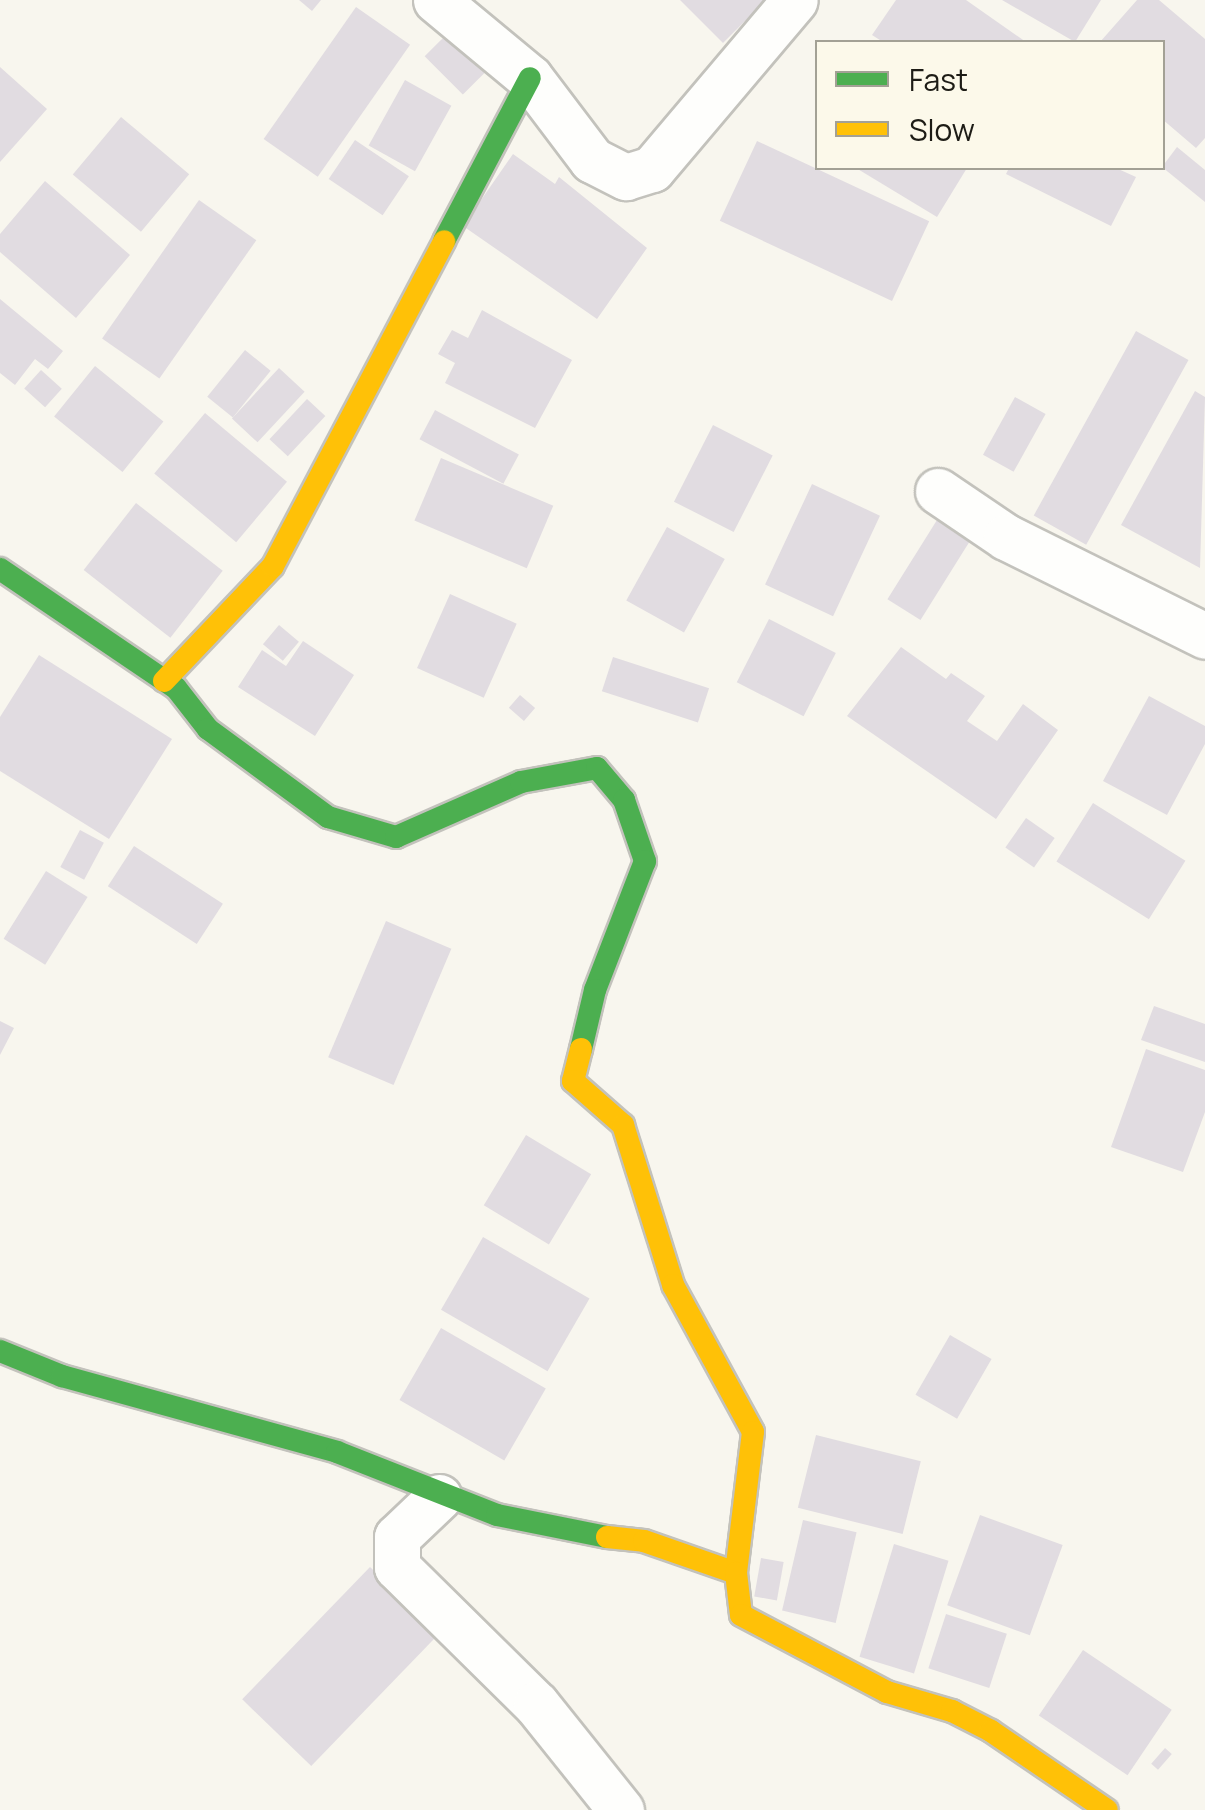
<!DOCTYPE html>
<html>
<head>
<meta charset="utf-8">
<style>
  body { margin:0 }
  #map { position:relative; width:1205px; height:1810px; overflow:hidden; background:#f8f6ee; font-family:Manrope,sans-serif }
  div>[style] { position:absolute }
  .building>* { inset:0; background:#e1dce1; transform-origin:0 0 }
  .roads { filter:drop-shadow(2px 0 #c3c2bc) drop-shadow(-2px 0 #c3c2bc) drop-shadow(0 2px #c3c2bc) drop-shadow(0 -2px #c3c2bc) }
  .street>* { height:45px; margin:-22.5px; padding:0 22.5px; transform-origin:22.5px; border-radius:22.5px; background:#fefefc }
  .fast>* { height:22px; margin:-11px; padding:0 11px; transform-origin:11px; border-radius:11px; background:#4caf50 }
  .slow>* { height:22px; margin:-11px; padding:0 11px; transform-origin:11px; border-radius:11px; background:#ffc107 }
  span { translate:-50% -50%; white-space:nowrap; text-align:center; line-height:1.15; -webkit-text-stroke:10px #fcf9ea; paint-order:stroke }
  .legend { position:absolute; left:815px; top:40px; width:350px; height:130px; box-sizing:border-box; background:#fcf9ea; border:2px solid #a3a195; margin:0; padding:12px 18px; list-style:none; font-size:30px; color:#1d1c16 }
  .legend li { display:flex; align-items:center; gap:20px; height:50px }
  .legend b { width:50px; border:2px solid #a3a195 }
</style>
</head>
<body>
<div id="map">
  <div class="building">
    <div style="clip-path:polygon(299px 0,321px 0,312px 11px)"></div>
    <div style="clip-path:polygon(680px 0,766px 0,723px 43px)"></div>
    <div style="clip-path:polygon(896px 0,966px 0,1026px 42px,883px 42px,872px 35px)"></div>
    <div style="clip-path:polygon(1002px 0,1101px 0,1075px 42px)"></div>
    <div style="clip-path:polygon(1137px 0,1159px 0,1205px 39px,1205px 138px,1196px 148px,1162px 119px,1162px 42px,1100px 42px)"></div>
    <div style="left:356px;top:7px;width:66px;height:161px;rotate:35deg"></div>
    <div style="left:448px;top:33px;width:54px;height:33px;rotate:45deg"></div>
    <div style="clip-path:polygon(0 67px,47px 109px,0 162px)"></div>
    <div style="left:405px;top:80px;width:53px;height:75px;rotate:29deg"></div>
    <div style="left:121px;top:117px;width:89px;height:75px;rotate:40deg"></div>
    <div style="left:355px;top:140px;width:65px;height:47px;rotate:34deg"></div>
    <div style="left:757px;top:141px;width:190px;height:88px;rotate:25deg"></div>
    <div style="clip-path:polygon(1177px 147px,1205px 170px,1205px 202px,1162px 167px)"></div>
    <div style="clip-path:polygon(513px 154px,555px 184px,559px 177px,647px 248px,597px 319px,463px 226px)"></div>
    <div style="clip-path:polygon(856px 168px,967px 168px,937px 217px)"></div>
    <div style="clip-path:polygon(1009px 168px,1116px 168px,1136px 177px,1111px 226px,1006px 174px)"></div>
    <div style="clip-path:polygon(45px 181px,130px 255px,76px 318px,0 252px,0 234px)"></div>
    <div style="left:199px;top:200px;width:70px;height:169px;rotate:35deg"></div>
    <div style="clip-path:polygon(0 299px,63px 351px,48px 369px,35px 359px,15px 385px,0 373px)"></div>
    <div style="clip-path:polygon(482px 310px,572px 360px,535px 428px,445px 383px,455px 363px,438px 354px,452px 330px,468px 338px)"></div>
    <div style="left:1136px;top:331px;width:60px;height:211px;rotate:29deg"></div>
    <div style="left:245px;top:350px;width:33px;height:60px;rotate:39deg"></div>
    <div style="left:95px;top:366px;width:88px;height:65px;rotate:39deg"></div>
    <div style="left:279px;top:368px;width:35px;height:69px;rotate:43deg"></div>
    <div style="left:41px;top:370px;width:28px;height:25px;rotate:42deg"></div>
    <div style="clip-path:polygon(1195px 391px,1205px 397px,1200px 568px,1121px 525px)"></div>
    <div style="left:1015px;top:397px;width:35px;height:66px;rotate:29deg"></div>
    <div style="left:307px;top:399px;width:25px;height:55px;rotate:43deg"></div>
    <div style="left:435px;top:410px;width:95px;height:33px;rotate:28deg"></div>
    <div style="left:205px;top:413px;width:107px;height:79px;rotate:40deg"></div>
    <div style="left:713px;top:425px;width:67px;height:86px;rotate:27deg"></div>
    <div style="left:441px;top:458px;width:122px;height:68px;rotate:23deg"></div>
    <div style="left:812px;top:484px;width:75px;height:111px;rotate:25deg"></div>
    <div style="left:136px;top:503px;width:110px;height:85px;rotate:38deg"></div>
    <div style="left:942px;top:512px;width:39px;height:103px;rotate:32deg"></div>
    <div style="left:667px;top:527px;width:66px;height:84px;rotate:29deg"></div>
    <div style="left:450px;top:594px;width:73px;height:81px;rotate:24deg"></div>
    <div style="left:769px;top:619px;width:75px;height:71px;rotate:27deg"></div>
    <div style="left:279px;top:625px;width:26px;height:25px;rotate:40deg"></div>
    <div style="clip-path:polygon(303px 641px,354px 675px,315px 736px,238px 687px,262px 650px,286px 666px)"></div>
    <div style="clip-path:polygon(901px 647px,946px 679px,951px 673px,985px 696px,967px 721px,997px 741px,1023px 704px,1058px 730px,996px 819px,847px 716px)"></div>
    <div style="clip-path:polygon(39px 655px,172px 739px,109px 839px,0 771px,0 717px)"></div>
    <div style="left:613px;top:657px;width:101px;height:36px;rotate:18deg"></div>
    <div style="left:520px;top:695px;width:20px;height:17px;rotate:41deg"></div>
    <div style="clip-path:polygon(1149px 696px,1205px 726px,1205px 744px,1167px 815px,1103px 781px)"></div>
    <div style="left:1093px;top:803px;width:109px;height:69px;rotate:32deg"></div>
    <div style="left:1026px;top:818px;width:35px;height:36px;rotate:35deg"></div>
    <div style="left:80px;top:830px;width:27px;height:42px;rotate:28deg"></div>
    <div style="left:134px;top:846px;width:106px;height:48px;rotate:33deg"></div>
    <div style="left:46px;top:871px;width:49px;height:80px;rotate:32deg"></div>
    <div style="left:386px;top:921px;width:71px;height:148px;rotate:23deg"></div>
    <div style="clip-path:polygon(1154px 1006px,1205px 1024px,1205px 1062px,1141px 1040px)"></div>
    <div style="clip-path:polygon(0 1021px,14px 1028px,0 1055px)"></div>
    <div style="clip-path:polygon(1146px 1049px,1205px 1070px,1205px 1112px,1183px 1172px,1111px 1147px)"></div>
    <div style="left:526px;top:1135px;width:76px;height:82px;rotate:31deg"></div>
    <div style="left:483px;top:1237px;width:123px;height:84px;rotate:30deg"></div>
    <div style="left:441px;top:1328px;width:121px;height:83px;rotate:30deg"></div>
    <div style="left:950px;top:1335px;width:48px;height:69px;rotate:30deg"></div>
    <div style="left:816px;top:1435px;width:108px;height:75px;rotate:14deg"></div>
    <div style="left:980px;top:1515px;width:88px;height:96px;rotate:20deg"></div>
    <div style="left:803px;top:1520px;width:55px;height:93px;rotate:13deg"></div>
    <div style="left:894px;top:1544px;width:57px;height:118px;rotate:17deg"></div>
    <div style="left:761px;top:1558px;width:23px;height:39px;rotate:10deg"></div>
    <div style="left:370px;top:1567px;width:96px;height:184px;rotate:44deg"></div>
    <div style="left:946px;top:1614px;width:64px;height:57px;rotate:18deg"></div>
    <div style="left:1083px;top:1650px;width:107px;height:79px;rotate:34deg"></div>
    <div style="left:1165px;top:1748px;width:9px;height:21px;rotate:41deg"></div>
  </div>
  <div class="roads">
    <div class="street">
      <div style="left:436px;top:0;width:122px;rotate:39.7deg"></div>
      <div style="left:530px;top:78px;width:103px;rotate:52.9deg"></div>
      <div style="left:592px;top:160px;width:38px;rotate:27deg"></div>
      <div style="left:626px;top:177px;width:27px;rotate:-17deg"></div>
      <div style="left:652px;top:169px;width:221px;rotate:-49.8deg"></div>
      <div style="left:938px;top:491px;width:82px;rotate:34.1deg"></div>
      <div style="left:1006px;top:537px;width:222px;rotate:26.4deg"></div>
      <div style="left:439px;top:1497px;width:58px;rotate:136.4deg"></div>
      <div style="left:397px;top:1537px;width:30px;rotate:90deg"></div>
      <div style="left:397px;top:1567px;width:195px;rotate:44.6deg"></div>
      <div style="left:536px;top:1704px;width:136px;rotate:51.3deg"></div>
    </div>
    <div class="fast">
      <div style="left:444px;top:241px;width:184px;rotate:-62.2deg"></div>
      <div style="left:0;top:569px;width:212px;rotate:34.1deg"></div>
      <div style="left:176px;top:688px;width:52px;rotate:52deg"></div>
      <div style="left:208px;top:729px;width:149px;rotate:36.3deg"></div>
      <div style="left:328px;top:817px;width:71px;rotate:16.4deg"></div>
      <div style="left:396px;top:837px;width:137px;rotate:-23.7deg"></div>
      <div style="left:521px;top:782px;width:77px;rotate:-10.4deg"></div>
      <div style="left:597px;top:768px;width:42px;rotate:49.8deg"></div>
      <div style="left:624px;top:800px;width:65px;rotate:71deg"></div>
      <div style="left:645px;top:861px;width:138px;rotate:111.2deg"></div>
      <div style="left:595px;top:990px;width:61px;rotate:103.3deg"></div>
      <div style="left:0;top:1351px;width:67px;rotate:22deg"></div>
      <div style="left:62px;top:1376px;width:285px;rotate:15.4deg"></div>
      <div style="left:337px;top:1452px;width:172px;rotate:21.5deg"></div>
      <div style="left:497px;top:1515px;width:112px;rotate:11.3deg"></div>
    </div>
    <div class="slow">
      <div style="left:164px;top:681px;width:158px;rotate:-46.5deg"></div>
      <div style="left:273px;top:566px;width:367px;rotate:-62.2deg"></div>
      <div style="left:581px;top:1049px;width:33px;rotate:104deg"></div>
      <div style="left:573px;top:1081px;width:67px;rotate:41.3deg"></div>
      <div style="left:623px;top:1125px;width:168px;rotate:72.6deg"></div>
      <div style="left:673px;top:1285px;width:167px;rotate:61.4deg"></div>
      <div style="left:753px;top:1432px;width:142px;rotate:96.9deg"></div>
      <div style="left:607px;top:1537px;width:37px;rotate:6deg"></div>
      <div style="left:644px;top:1541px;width:97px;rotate:19.2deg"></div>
      <div style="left:736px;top:1573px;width:42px;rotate:83.2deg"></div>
      <div style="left:741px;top:1615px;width:165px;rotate:27.8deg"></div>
      <div style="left:887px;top:1692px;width:68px;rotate:16.3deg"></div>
      <div style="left:952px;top:1711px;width:44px;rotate:27.1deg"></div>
      <div style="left:991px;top:1731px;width:140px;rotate:34.3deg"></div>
    </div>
  </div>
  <ul class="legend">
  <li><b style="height:12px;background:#4caf50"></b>Fast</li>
  <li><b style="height:12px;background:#ffc107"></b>Slow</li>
  </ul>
</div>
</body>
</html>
